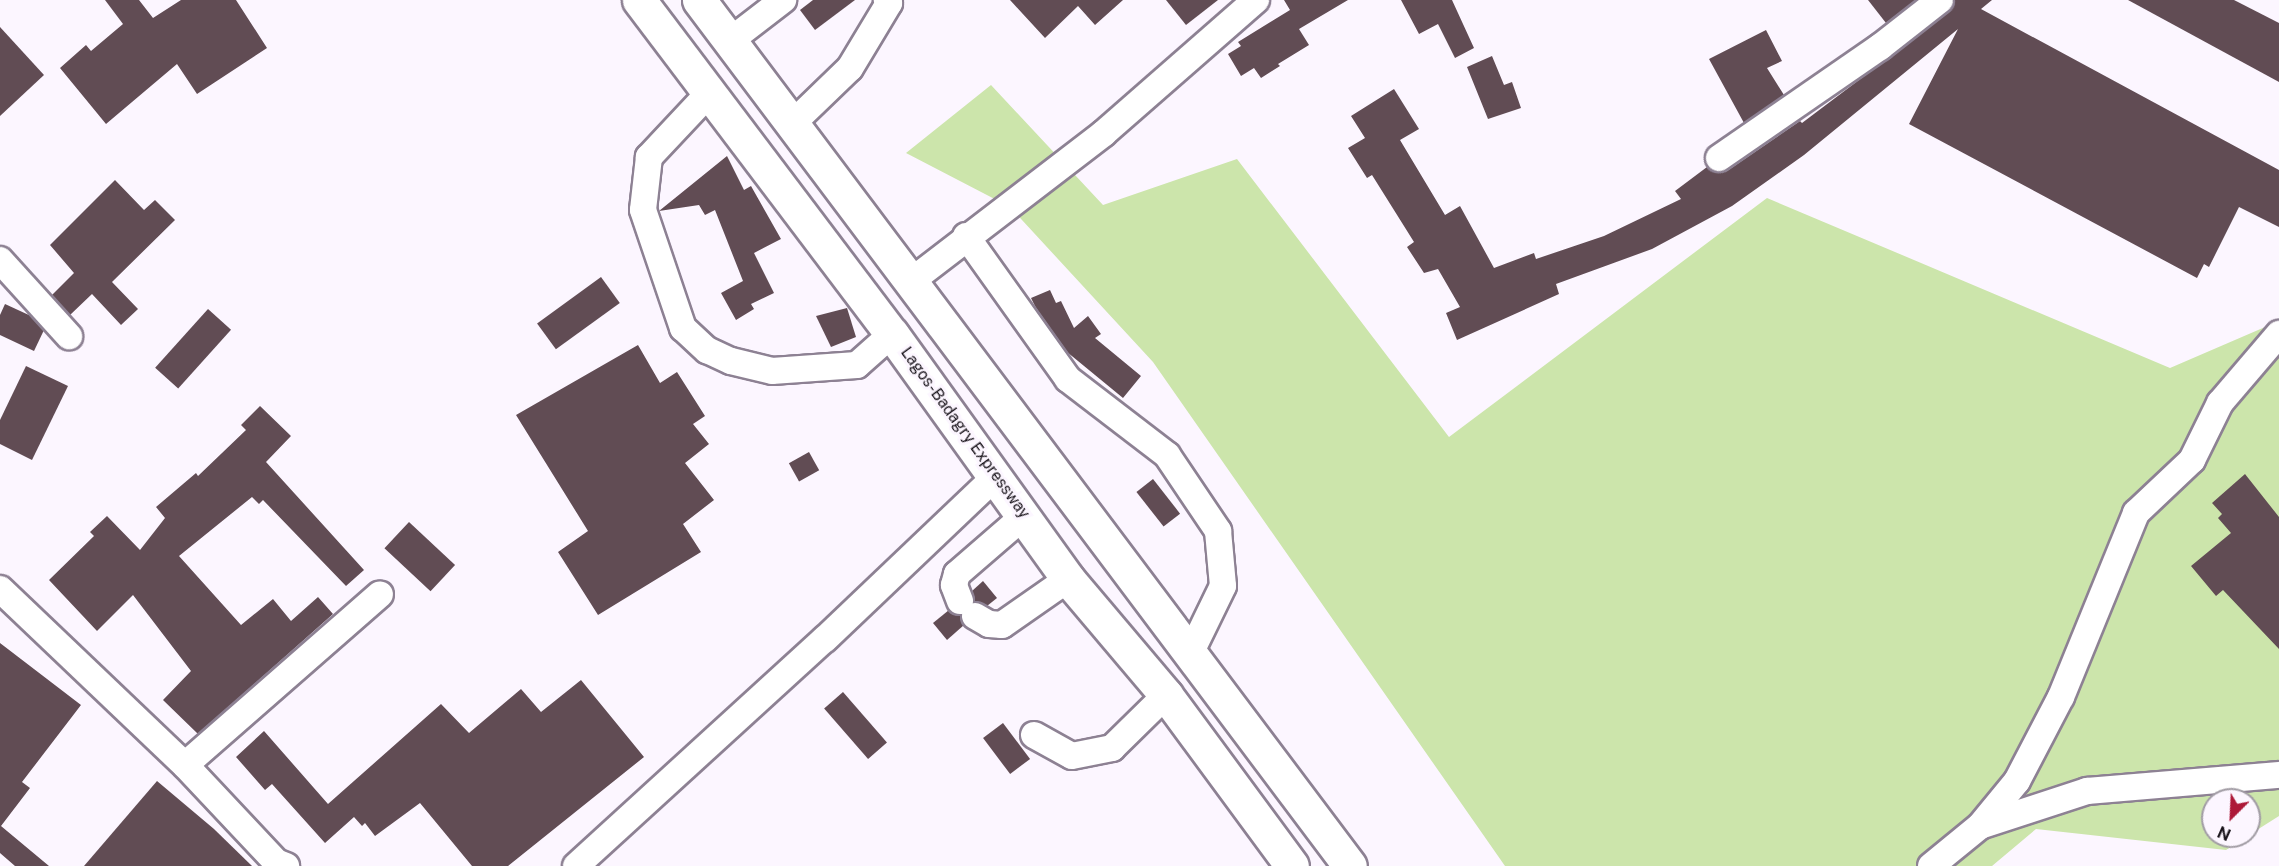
<!DOCTYPE html>
<html>
<head>
<meta charset="utf-8">
<style>
  body { margin:0 }
  #map { position:relative; width:2279px; height:866px; overflow:hidden; background:#fcf6ff; font-family:"Public Sans",sans-serif }
  div>[style] { position:absolute }
  .green>* { inset:0; background:#cce5ab }
  .building>* { inset:0; background:#614c54; transform-origin:0 0 }
  .roads { filter:drop-shadow(2px 0 #8d8193) drop-shadow(-2px 0 #8d8193) drop-shadow(0 2px #8d8193) drop-shadow(0 -2px #8d8193) }
  .minor>* { height:26px; margin:-13px; padding:0 13px; transform-origin:13px; border-radius:13px; background:#fff }
  .highway>* { height:33px; margin:-16.5px; padding:0 16.5px; transform-origin:16.5px; border-radius:16.5px; background:#fff }
  span { translate:-50% -50%; white-space:nowrap; text-align:center; line-height:1.15; -webkit-text-stroke:6px #fcf6ff; paint-order:stroke }
  .street-label { font-size:16px; color:#19141b }
  .north { position:absolute; left:2201px; top:788px; width:60px; height:60px; box-sizing:border-box; background:#fcf6ff; border:2px solid #a19ca4; border-radius:50%; rotate:204deg; font-size:16px; font-weight:700; line-height:24px; text-align:center; color:#19141b }
  .north::after { content:''; display:block; margin:auto; width:21px; height:27px; background:#ad1838; clip-path:polygon(50% 0,100% 100%,50% 72%,0 100%) }
</style>
</head>
<body>
<div id="map">
  <div class="green">
    <div style="clip-path:polygon(991px 85px,1103px 205px,1237px 159px,1449px 437px,1767px 198px,2170px 368px,2279px 321px,2279px 816px,2249px 835px,2249px 800px,2213px 800px,2213px 836px,2248px 836px,2226px 850px,2036px 829px,1992px 866px,1505px 866px,1153px 362px,1010px 207px,906px 153px)"></div>
  </div>
  <div class="building">
    <div style="clip-path:polygon(105px 0,139px 0,153px 18px,181px 0,236px 0,267px 48px,197px 94px,177px 64px,106px 124px,60px 68px,86px 45px,91px 51px,123px 24px)"></div>
    <div style="clip-path:polygon(813px 0,855px 0,815px 30px,800px 10px)"></div>
    <div style="clip-path:polygon(1010px 0,1123px 0,1095px 25px,1078px 6px,1045px 38px)"></div>
    <div style="clip-path:polygon(1166px 0,1218px 0,1186px 25px)"></div>
    <div style="clip-path:polygon(1284px 0,1348px 0,1299px 29px,1309px 45px,1278px 64px,1280px 66px,1261px 78px,1254px 68px,1241px 76px,1228px 54px,1241px 46px,1238px 42px,1290px 10px)"></div>
    <div style="clip-path:polygon(1401px 0,1452px 0,1474px 48px,1455px 58px,1438px 24px,1419px 34px)"></div>
    <div style="clip-path:polygon(1868px 0,1916px 0,1886px 23px)"></div>
    <div style="clip-path:polygon(1955px 0,1992px 0,1981px 9px,2279px 170px,2279px 227px,2239px 207px,2209px 267px,2204px 264px,2197px 278px,1909px 124px,1958px 29px,1804px 155px,1732px 206px,1652px 249px,1556px 284px,1559px 294px,1457px 340px,1446px 313px,1460px 307px,1438px 269px,1424px 273px,1407px 247px,1414px 242px,1372px 175px,1367px 178px,1348px 148px,1365px 138px,1351px 116px,1394px 89px,1419px 129px,1400px 140px,1445px 215px,1460px 206px,1494px 268px,1534px 253px,1536px 259px,1604px 236px,1681px 199px,1675px 191px,1707px 167px,1720px 173px,1727px 171px,1800px 121px,1802px 123px,1949px 12px)"></div>
    <div style="clip-path:polygon(2128px 0,2234px 0,2279px 23px,2279px 82px)"></div>
    <div style="clip-path:polygon(0 27px,44px 75px,0 116px)"></div>
    <div style="clip-path:polygon(1766px 30px,1782px 61px,1767px 68px,1784px 95px,1744px 123px,1709px 59px)"></div>
    <div style="clip-path:polygon(1492px 56px,1504px 85px,1512px 82px,1521px 108px,1488px 119px,1467px 67px)"></div>
    <div style="clip-path:polygon(727px 156px,744px 190px,751px 186px,781px 239px,754px 253px,774px 293px,751px 304px,754px 309px,736px 320px,721px 293px,743px 281px,715px 210px,705px 215px,699px 205px,659px 211px)"></div>
    <div style="clip-path:polygon(115px 180px,144px 210px,155px 200px,175px 220px,112px 282px,138px 309px,121px 325px,92px 294px,70px 315px,52px 295px,74px 273px,50px 245px)"></div>
    <div style="left:601px;top:277px;width:32px;height:79px;rotate:54deg"></div>
    <div style="clip-path:polygon(1050px 290px,1056px 303px,1061px 301px,1074px 328px,1088px 316px,1101px 334px,1095px 338px,1141px 376px,1123px 398px,1067px 352px,1036px 308px,1031px 298px)"></div>
    <div style="clip-path:polygon(5px 304px,31px 316px,44px 330px,34px 351px,0 335px,0 315px)"></div>
    <div style="clip-path:polygon(847px 308px,856px 337px,831px 347px,816px 316px)"></div>
    <div style="left:208px;top:309px;width:31px;height:79px;rotate:42deg"></div>
    <div style="clip-path:polygon(638px 345px,660px 383px,677px 372px,705px 416px,693px 424px,709px 444px,685px 463px,714px 500px,683px 524px,701px 552px,598px 615px,558px 552px,588px 531px,516px 415px)"></div>
    <div style="clip-path:polygon(26px 366px,68px 386px,32px 460px,0 444px,0 420px)"></div>
    <div style="clip-path:polygon(260px 406px,291px 436px,266px 462px,364px 570px,346px 586px,263px 500px,259px 504px,252px 497px,179px 556px,241px 625px,273px 599px,291px 621px,318px 597px,333px 614px,198px 734px,163px 700px,191px 671px,133px 595px,97px 631px,49px 580px,94px 536px,90px 532px,107px 516px,140px 550px,165px 518px,156px 507px,196px 473px,198px 476px,246px 430px,241px 425px)"></div>
    <div style="left:809px;top:452px;width:21px;height:23px;rotate:61deg"></div>
    <div style="clip-path:polygon(2245px 474px,2279px 517px,2279px 649px,2223px 590px,2216px 596px,2191px 566px,2231px 533px,2218px 518px,2222px 514px,2212px 503px)"></div>
    <div style="left:1153px;top:479px;width:44px;height:21px;rotate:52deg"></div>
    <div style="left:409px;top:522px;width:63px;height:36px;rotate:43deg"></div>
    <div style="clip-path:polygon(983px 581px,997px 598px,987px 606px,975px 601px,972px 591px)"></div>
    <div style="clip-path:polygon(949px 610px,960px 616px,964px 625px,947px 640px,933px 623px)"></div>
    <div style="clip-path:polygon(0 643px,81px 705px,22px 782px,30px 788px,1px 826px,49px 866px,15px 866px,0 853px)"></div>
    <div style="clip-path:polygon(581px 680px,644px 757px,508px 866px,472px 866px,420px 803px,375px 836px,365px 823px,362px 826px,354px 817px,325px 843px,272px 784px,265px 790px,236px 757px,264px 731px,328px 804px,441px 704px,469px 733px,521px 689px,541px 712px)"></div>
    <div style="left:843px;top:692px;width:67px;height:25px;rotate:49deg"></div>
    <div style="left:1003px;top:723px;width:45px;height:25px;rotate:53deg"></div>
    <div style="clip-path:polygon(157px 781px,214px 829px,252px 866px,84px 866px)"></div>
  </div>
  <div class="roads">
    <div class="minor">
      <div style="left:731px;top:40px;width:66px;rotate:-37.6deg"></div>
      <div style="left:711px;top:91px;width:91px;rotate:133.2deg"></div>
      <div style="left:649px;top:157px;width:53px;rotate:96.5deg"></div>
      <div style="left:643px;top:210px;width:125px;rotate:71.3deg"></div>
      <div style="left:683px;top:328px;width:33px;rotate:43deg"></div>
      <div style="left:707px;top:350px;width:26px;rotate:25deg"></div>
      <div style="left:731px;top:361px;width:42px;rotate:13.7deg"></div>
      <div style="left:772px;top:371px;width:85px;rotate:-4deg"></div>
      <div style="left:857px;top:365px;width:47px;rotate:-41.5deg"></div>
      <div style="left:793px;top:123px;width:79px;rotate:-44deg"></div>
      <div style="left:850px;top:68px;width:76px;rotate:-59deg"></div>
      <div style="left:889px;top:3px;width:4px;rotate:-124deg"></div>
      <div style="left:1719px;top:158px;width:196px;rotate:-34.6deg"></div>
      <div style="left:1880px;top:47px;width:76px;rotate:-38.1deg"></div>
      <div style="left:966px;top:236px;width:176px;rotate:54.5deg"></div>
      <div style="left:1068px;top:379px;width:125px;rotate:37.5deg"></div>
      <div style="left:1167px;top:455px;width:92px;rotate:56.1deg"></div>
      <div style="left:1218px;top:531px;width:55px;rotate:84.8deg"></div>
      <div style="left:1223px;top:586px;width:73px;rotate:115.9deg"></div>
      <div style="left:0;top:260px;width:103px;rotate:47.8deg"></div>
      <div style="left:910px;top:282px;width:245px;rotate:-37.5deg"></div>
      <div style="left:1104px;top:133px;width:202px;rotate:-41.2deg"></div>
      <div style="left:0;top:589px;width:255px;rotate:43.6deg"></div>
      <div style="left:185px;top:765px;width:133px;rotate:46.8deg"></div>
      <div style="left:276px;top:862px;width:11px;rotate:22deg"></div>
      <div style="left:960px;top:601px;width:17px;rotate:-111deg"></div>
      <div style="left:954px;top:585px;width:11px;rotate:-75deg"></div>
      <div style="left:957px;top:574px;width:90px;rotate:-40.9deg"></div>
      <div style="left:975px;top:616px;width:16px;rotate:30deg"></div>
      <div style="left:989px;top:624px;width:13px;rotate:4deg"></div>
      <div style="left:1002px;top:625px;width:80px;rotate:-34.9deg"></div>
      <div style="left:1034px;top:735px;width:43px;rotate:28.9deg"></div>
      <div style="left:1072px;top:756px;width:41px;rotate:-11.3deg"></div>
      <div style="left:1112px;top:748px;width:76px;rotate:-44.5deg"></div>
      <div style="left:185px;top:765px;width:259px;rotate:-41.2deg"></div>
      <div style="left:1980px;top:826px;width:113px;rotate:-18.1deg"></div>
      <div style="left:2087px;top:791px;width:193px;rotate:-4.8deg"></div>
      <div style="left:576px;top:866px;width:337px;rotate:-42.4deg"></div>
      <div style="left:825px;top:639px;width:235px;rotate:-43.6deg"></div>
      <div style="left:1931px;top:866px;width:63px;rotate:-39.2deg"></div>
      <div style="left:1980px;top:826px;width:58px;rotate:-50.6deg"></div>
      <div style="left:2017px;top:781px;width:95px;rotate:-62.4deg"></div>
      <div style="left:2061px;top:697px;width:199px;rotate:-67.8deg"></div>
      <div style="left:2136px;top:513px;width:77px;rotate:-43.4deg"></div>
      <div style="left:2192px;top:460px;width:64px;rotate:-63.8deg"></div>
      <div style="left:2220px;top:403px;width:91px;rotate:-49.5deg"></div>
    </div>
    <div class="highway">
      <div style="left:639px;top:0;width:419px;rotate:52.9deg"></div>
      <div style="left:892px;top:334px;width:302px;rotate:54.3deg"></div>
      <div style="left:1068px;top:579px;width:152px;rotate:49.8deg"></div>
      <div style="left:1166px;top:695px;width:212px;rotate:53.6deg"></div>
      <div style="left:699px;top:0;width:1083px;rotate:53.07deg"></div>
    </div>
  </div>
  <div class="street-label">
    <span style="left:965px;top:433px;rotate:54deg">Lagos-Badagry Expressway</span>
  </div>
  <div class="north">N</div>
</div>
</body>
</html>
